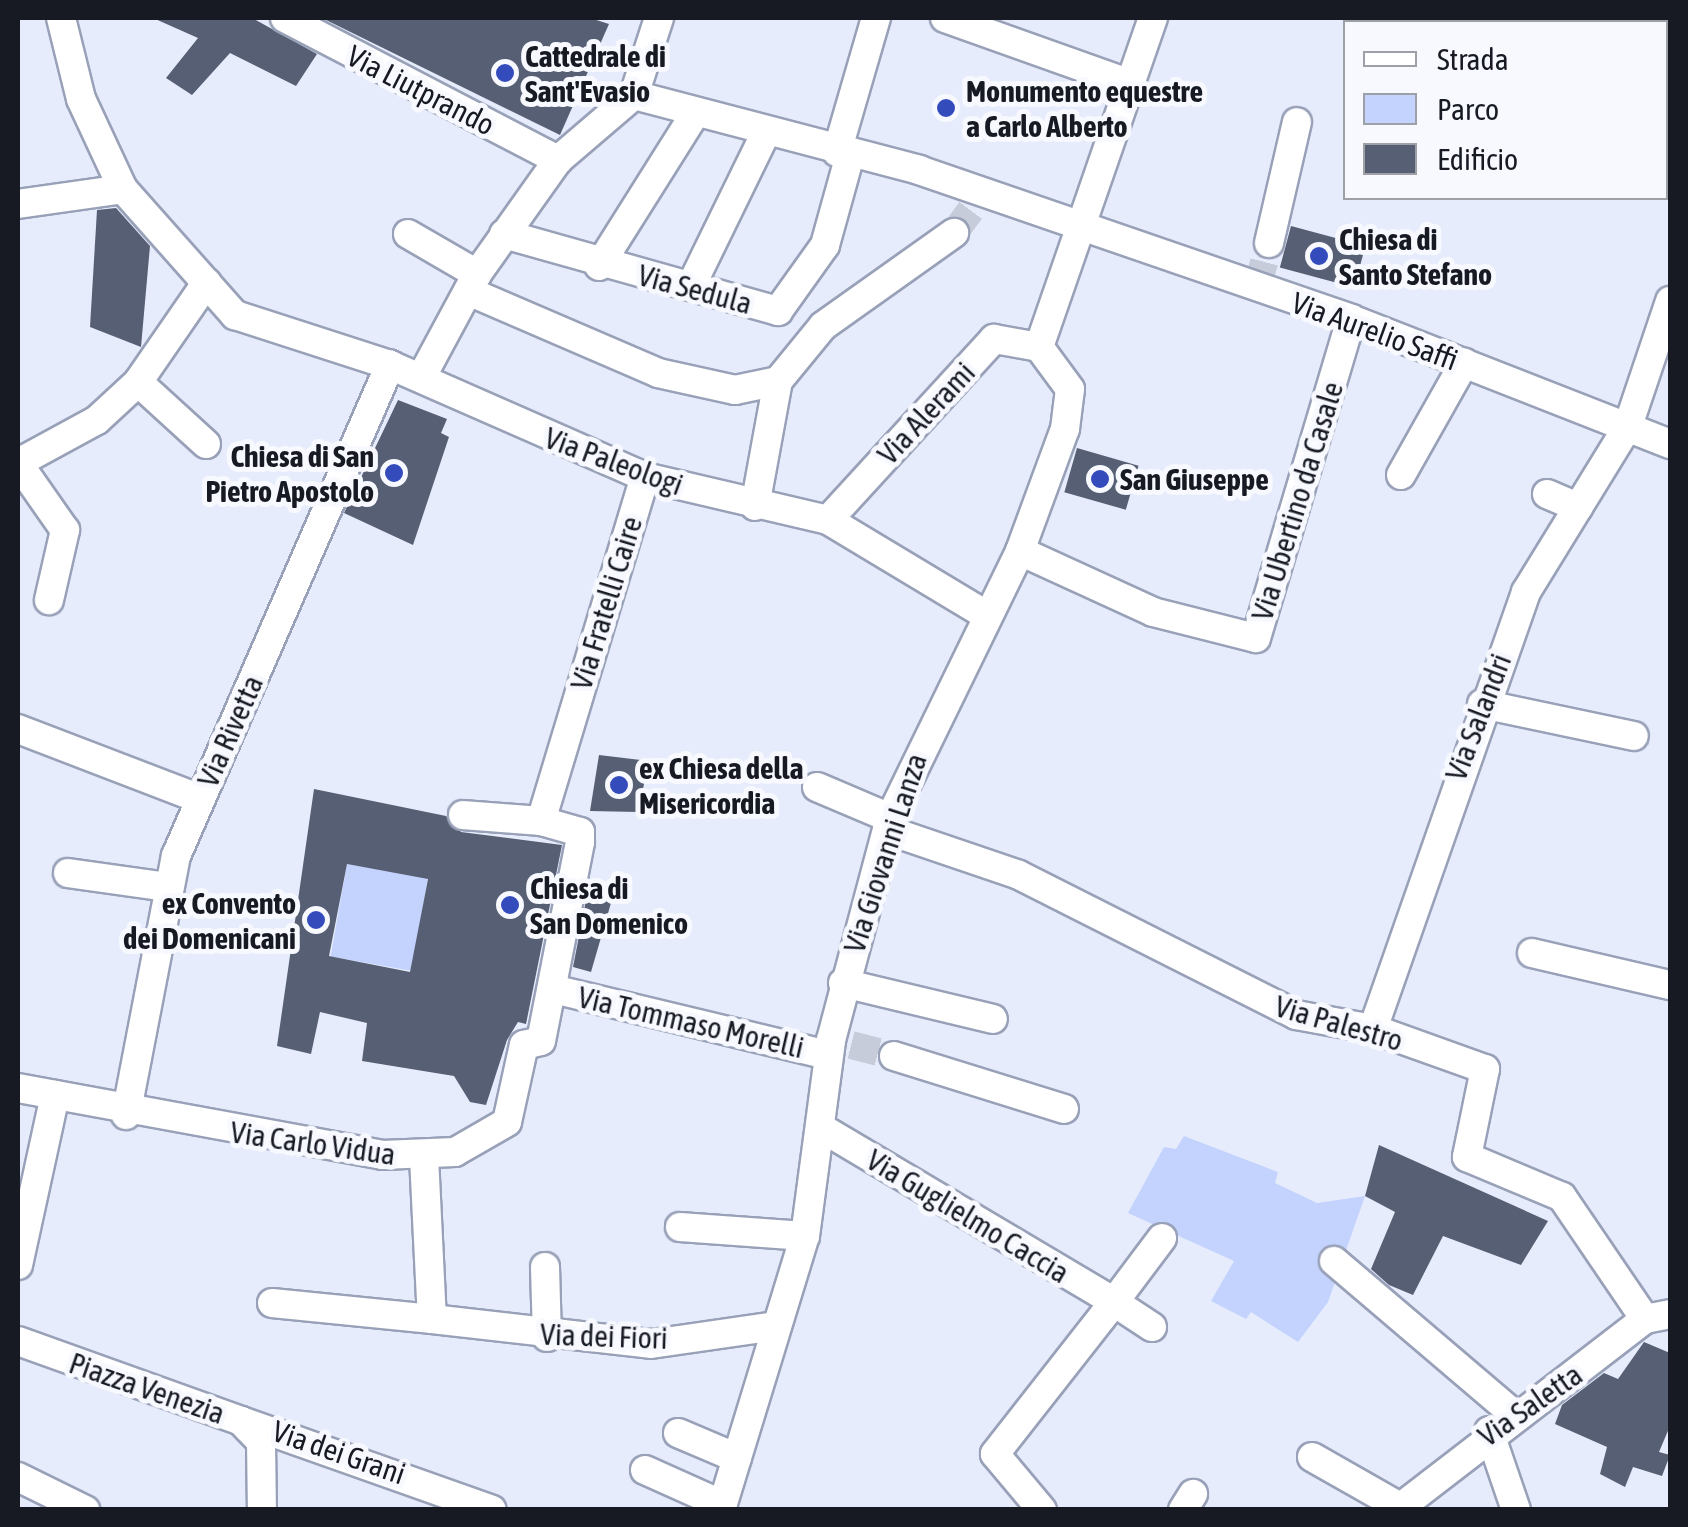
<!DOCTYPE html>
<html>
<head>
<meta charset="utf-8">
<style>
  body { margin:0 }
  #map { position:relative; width:1688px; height:1527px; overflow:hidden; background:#e6ecfb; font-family:"Asap Condensed",sans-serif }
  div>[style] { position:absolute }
  .green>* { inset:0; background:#c3d3fe; transform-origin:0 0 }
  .building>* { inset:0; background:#575f74; transform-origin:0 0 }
  .street-tunnel>* { height:28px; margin-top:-14px; transform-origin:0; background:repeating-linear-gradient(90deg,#c7ccdb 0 28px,transparent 0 42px) }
  .roads { filter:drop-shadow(2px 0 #98a1b8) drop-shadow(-2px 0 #98a1b8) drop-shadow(0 2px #98a1b8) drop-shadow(0 -2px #98a1b8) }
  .street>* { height:28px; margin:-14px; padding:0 14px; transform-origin:14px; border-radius:14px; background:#fff }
  .dots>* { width:28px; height:28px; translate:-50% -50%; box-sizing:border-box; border:5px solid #f7f9ff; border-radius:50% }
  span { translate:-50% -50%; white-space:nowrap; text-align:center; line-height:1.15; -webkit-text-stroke:10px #f7f9ff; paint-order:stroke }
  .poi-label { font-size:30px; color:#171a23; font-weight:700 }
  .left { translate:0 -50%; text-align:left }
  .right { translate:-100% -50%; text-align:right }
  .street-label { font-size:30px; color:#171a23 }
  .frame { position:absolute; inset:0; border:20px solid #171a23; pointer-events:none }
  .legend { position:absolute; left:1343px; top:20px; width:325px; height:180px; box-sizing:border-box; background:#f7f9ff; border:2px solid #9da0a7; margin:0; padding:12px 18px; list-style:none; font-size:30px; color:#171a23 }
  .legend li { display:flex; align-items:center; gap:20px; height:50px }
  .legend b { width:50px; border:2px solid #9da0a7 }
</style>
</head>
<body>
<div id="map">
  <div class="green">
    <div style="left:347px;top:864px;width:82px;height:94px;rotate:10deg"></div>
    <div style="clip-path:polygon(1184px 1136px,1278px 1172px,1275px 1183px,1317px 1203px,1365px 1196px,1328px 1302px,1298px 1342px,1251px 1312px,1246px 1319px,1211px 1301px,1234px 1261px,1128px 1213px,1164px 1147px,1176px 1149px)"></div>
  </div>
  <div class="building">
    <div style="clip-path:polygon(153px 18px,252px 18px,317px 54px,296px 86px,230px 53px,192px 95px,166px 78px,198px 38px)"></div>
    <div style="clip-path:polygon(322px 18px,590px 18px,609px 24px,560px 135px)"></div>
    <div style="clip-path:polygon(116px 208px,150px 246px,141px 347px,90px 327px,97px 210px)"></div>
    <div style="left:1291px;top:226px;width:77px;height:43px;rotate:15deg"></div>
    <div style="clip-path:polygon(398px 400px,447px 419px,441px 433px,449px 437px,413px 545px,344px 513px)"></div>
    <div style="left:1077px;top:448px;width:64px;height:46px;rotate:16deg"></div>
    <div style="clip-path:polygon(599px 755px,649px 761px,638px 812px,590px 811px)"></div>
    <div style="clip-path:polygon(evenodd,314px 789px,446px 816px,461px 832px,562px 845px,526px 1024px,518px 1022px,507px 1040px,486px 1105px,470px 1102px,454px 1076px,362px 1061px,367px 1023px,320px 1012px,311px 1054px,277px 1046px,314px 789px,347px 864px,428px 879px,410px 972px,329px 956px,347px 864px)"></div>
    <div style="clip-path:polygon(588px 890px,613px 896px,591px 972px,573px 967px)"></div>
    <div style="clip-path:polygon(1379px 1145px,1548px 1221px,1521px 1265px,1443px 1236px,1413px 1295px,1389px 1285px,1371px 1269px,1395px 1212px,1365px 1196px)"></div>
    <div style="clip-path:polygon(1644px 1342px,1670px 1353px,1670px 1426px,1659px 1452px,1670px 1455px,1662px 1476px,1633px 1467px,1625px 1487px,1600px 1474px,1607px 1447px,1555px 1424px,1562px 1405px,1604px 1373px,1618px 1379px)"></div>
  </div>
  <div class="street-tunnel">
    <div style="left:954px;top:233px;width:47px;rotate:-53.6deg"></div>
    <div style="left:1257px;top:289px;width:48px;rotate:-75.4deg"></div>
    <div style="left:851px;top:1045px;width:44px;rotate:14.3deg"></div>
  </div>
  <div class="roads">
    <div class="street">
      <div style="left:61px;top:18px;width:83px;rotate:76.1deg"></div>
      <div style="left:81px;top:99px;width:99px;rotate:65deg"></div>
      <div style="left:123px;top:189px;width:169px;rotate:48.4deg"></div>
      <div style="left:235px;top:315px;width:163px;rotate:17.9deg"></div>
      <div style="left:390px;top:365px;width:279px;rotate:23.7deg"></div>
      <div style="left:645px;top:477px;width:188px;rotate:13.2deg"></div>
      <div style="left:828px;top:520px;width:184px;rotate:31deg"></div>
      <div style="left:285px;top:18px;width:308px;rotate:27.5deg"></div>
      <div style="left:945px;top:18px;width:194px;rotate:19.6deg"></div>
      <div style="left:1429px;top:22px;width:4px;rotate:-76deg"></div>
      <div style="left:634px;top:95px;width:295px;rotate:14.7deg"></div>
      <div style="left:919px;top:170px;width:457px;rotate:19deg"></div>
      <div style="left:1351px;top:319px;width:343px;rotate:21.4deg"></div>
      <div style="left:634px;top:95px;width:81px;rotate:-72deg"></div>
      <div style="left:837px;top:152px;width:140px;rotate:-73.8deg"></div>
      <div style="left:18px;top:204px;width:106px;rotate:-8.1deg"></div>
      <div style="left:408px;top:234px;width:80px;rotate:30.1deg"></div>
      <div style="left:504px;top:234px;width:285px;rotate:15.7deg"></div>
      <div style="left:778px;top:311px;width:81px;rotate:-54.5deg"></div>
      <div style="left:825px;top:245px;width:93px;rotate:-74.5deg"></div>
      <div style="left:1269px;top:243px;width:124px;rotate:-77deg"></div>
      <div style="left:599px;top:266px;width:182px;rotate:-57.8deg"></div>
      <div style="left:692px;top:284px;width:167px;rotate:-64deg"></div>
      <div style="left:468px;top:291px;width:207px;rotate:23.3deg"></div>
      <div style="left:658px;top:373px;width:79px;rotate:12.4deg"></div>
      <div style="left:735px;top:390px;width:44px;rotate:-11.8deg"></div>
      <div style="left:421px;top:378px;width:118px;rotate:-61.7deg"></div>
      <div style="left:477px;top:274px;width:140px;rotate:-54.6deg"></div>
      <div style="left:558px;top:160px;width:100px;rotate:-40.5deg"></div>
      <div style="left:138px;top:382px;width:92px;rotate:42.4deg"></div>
      <div style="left:18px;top:463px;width:90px;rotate:-28.6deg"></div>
      <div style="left:97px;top:420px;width:56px;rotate:-42.8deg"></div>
      <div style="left:138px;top:382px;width:121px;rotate:-55.4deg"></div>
      <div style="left:18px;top:463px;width:82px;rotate:55deg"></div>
      <div style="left:65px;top:530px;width:72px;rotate:102.9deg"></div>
      <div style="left:1401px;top:475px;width:129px;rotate:-60.6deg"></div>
      <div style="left:1547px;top:494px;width:34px;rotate:23deg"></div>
      <div style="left:755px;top:506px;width:127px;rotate:-79.6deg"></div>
      <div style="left:778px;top:381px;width:71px;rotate:-50.7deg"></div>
      <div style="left:823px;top:326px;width:161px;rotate:-35.4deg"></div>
      <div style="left:828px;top:520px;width:246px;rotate:-47.5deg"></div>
      <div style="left:994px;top:339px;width:46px;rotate:10.1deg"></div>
      <div style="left:1020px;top:551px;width:146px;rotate:24.6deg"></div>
      <div style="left:1153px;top:612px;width:106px;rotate:14.2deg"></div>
      <div style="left:1256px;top:638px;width:333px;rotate:-73.4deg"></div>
      <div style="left:1482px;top:704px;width:155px;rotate:11.9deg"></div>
      <div style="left:18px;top:729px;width:195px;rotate:21deg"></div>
      <div style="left:817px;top:787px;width:79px;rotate:23deg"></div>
      <div style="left:463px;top:815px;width:78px;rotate:4.4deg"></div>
      <div style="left:887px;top:830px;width:139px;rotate:18.8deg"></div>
      <div style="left:1019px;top:875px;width:310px;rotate:26.8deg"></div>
      <div style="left:1296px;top:1015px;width:78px;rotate:10.3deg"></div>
      <div style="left:1373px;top:1029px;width:119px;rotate:19.7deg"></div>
      <div style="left:1485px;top:1069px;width:90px;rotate:101.6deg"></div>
      <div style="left:1467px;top:1157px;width:103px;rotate:22.8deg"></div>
      <div style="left:1562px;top:1197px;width:148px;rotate:55.8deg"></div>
      <div style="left:68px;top:873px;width:100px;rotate:8deg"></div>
      <div style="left:1532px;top:953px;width:142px;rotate:13.1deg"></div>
      <div style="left:843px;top:983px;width:154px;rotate:13.5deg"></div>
      <div style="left:553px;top:989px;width:283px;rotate:13.5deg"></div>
      <div style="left:1373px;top:1029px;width:463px;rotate:-70.7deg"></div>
      <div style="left:1526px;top:592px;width:195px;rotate:-58.4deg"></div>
      <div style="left:1628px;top:426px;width:132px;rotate:-71.4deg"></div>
      <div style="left:894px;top:1056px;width:178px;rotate:17.3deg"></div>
      <div style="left:18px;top:1088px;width:370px;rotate:10.4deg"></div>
      <div style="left:382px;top:1155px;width:73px;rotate:-2.4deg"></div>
      <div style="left:455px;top:1152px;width:60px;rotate:-30deg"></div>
      <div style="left:507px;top:1122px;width:79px;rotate:-77.6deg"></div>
      <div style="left:524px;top:1045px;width:17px;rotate:-13deg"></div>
      <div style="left:541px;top:1041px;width:203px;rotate:-78.9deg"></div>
      <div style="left:580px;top:842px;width:10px;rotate:-90deg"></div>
      <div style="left:580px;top:832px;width:41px;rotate:-164.2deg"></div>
      <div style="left:541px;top:821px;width:359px;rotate:-73.2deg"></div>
      <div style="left:126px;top:1115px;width:264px;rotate:-79.1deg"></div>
      <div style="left:176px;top:856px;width:536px;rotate:-66.45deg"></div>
      <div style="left:823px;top:1129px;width:339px;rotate:30.7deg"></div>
      <div style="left:1114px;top:1302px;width:193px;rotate:128.1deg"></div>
      <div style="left:995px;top:1454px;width:73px;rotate:50deg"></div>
      <div style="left:424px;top:1157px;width:162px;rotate:87.2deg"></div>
      <div style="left:432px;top:1319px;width:220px;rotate:6.5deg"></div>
      <div style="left:651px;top:1344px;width:126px;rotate:-8.2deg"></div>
      <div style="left:680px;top:1227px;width:125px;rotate:4.1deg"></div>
      <div style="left:1334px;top:1261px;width:238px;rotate:40.4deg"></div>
      <div style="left:18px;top:1265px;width:174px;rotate:-77.7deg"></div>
      <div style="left:545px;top:1267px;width:70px;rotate:88.4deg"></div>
      <div style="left:272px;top:1303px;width:161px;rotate:5.7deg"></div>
      <div style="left:1152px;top:1327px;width:45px;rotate:-146.7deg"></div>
      <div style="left:1114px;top:1302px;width:80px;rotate:-53.1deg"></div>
      <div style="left:18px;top:1341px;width:237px;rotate:19.7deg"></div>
      <div style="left:241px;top:1421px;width:29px;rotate:46deg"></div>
      <div style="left:261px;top:1442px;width:68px;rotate:89.2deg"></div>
      <div style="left:241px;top:1421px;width:266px;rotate:19.5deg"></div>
      <div style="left:1489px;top:1431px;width:83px;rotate:71.1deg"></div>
      <div style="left:678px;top:1433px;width:64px;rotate:23deg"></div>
      <div style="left:1312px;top:1457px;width:101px;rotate:29.6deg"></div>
      <div style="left:645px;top:1470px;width:85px;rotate:24.2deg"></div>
      <div style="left:18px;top:1477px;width:75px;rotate:26.2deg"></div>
      <div style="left:721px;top:1510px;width:287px;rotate:-73deg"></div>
      <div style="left:805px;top:1236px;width:198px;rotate:-82.4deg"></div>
      <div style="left:831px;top:1040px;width:230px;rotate:-75.1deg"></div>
      <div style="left:890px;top:818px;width:297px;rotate:-64deg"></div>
      <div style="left:1020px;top:551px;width:130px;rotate:-69.8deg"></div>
      <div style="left:1065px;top:429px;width:40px;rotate:-82.9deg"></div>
      <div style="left:1070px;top:389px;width:52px;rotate:-126.4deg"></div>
      <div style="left:1039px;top:347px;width:348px;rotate:-70.9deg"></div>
      <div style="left:1183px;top:1510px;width:19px;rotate:-58deg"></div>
      <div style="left:1397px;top:1510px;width:313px;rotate:-37.6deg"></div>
      <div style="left:1645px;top:1319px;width:25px;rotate:-11deg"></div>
    </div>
  </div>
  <div class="dots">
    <div style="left:505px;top:73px;background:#344bbc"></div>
    <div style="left:946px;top:108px;background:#344bbc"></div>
    <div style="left:1319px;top:256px;background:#344bbc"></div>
    <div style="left:394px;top:473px;background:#344bbc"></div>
    <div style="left:1100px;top:479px;background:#344bbc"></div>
    <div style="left:619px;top:785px;background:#344bbc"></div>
    <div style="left:510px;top:905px;background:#344bbc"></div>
    <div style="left:316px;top:920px;background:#344bbc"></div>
  </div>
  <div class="poi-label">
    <span class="left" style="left:525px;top:73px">Cattedrale di<br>Sant'Evasio</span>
    <span class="left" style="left:966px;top:108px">Monumento equestre<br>a Carlo Alberto</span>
    <span class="left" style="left:1339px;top:256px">Chiesa di<br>Santo Stefano</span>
    <span class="right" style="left:374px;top:473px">Chiesa di San<br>Pietro Apostolo</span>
    <span class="left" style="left:1120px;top:479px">San Giuseppe</span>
    <span class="left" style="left:639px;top:785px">ex Chiesa della<br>Misericordia</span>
    <span class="left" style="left:530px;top:905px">Chiesa di<br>San Domenico</span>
    <span class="right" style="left:296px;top:920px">ex Convento<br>dei Domenicani</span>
  </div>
  <div class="street-label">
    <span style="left:421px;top:90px;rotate:27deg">Via Liutprando</span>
    <span style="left:695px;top:289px;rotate:15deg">Via Sedula</span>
    <span style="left:1375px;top:331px;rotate:20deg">Via Aurelio Saffi</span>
    <span style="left:926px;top:413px;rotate:-47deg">Via Alerami</span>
    <span style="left:614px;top:461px;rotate:20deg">Via Paleologi</span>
    <span style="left:1297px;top:501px;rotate:-73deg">Via Ubertino da Casale</span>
    <span style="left:606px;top:603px;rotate:-73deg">Via Fratelli Caire</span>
    <span style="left:1478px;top:717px;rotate:-69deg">Via Salandri</span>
    <span style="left:230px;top:731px;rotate:-66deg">Via Rivetta</span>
    <span style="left:885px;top:853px;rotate:-72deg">Via Giovanni Lanza</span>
    <span style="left:691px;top:1022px;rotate:13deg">Via Tommaso Morelli</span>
    <span style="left:1339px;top:1023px;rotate:16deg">Via Palestro</span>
    <span style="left:313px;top:1143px;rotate:8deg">Via Carlo Vidua</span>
    <span style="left:968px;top:1216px;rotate:31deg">Via Guglielmo Caccia</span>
    <span style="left:604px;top:1336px;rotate:2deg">Via dei Fiori</span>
    <span style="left:147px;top:1388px;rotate:19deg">Piazza Venezia</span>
    <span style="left:1530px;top:1405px;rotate:-35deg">Via Saletta</span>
    <span style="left:339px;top:1452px;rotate:19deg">Via dei Grani</span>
  </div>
  <div class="frame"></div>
  <ul class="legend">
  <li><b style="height:12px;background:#fff"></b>Strada</li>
  <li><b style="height:28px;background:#c3d3fe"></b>Parco</li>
  <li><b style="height:28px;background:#575f74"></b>Edificio</li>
  </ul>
</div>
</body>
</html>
